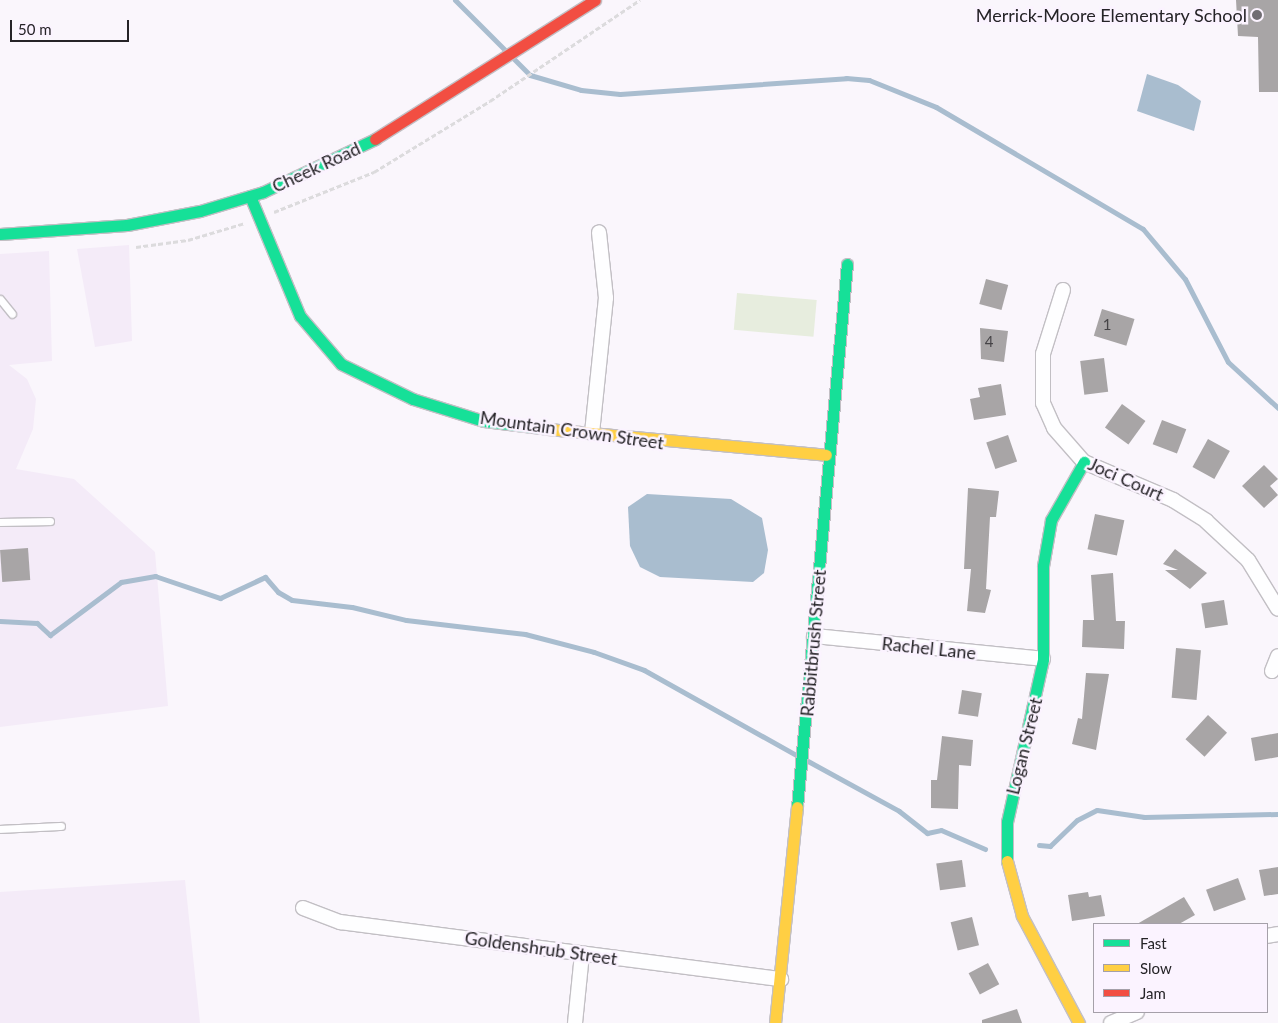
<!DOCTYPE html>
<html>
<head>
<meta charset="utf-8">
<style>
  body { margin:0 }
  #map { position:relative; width:1278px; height:1023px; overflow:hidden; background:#faf6fc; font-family:Lato,sans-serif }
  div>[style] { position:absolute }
  .built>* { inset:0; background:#f4ebf8 }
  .green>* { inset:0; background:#e7edde; transform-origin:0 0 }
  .water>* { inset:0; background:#a9bdcf }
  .stream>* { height:5px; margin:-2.5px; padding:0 2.5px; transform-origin:2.5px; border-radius:2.5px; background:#a9bdcf }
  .building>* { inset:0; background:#a8a5a6; transform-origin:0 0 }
  .path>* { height:3px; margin-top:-1.5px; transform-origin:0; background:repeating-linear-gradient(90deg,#dcdbdd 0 5px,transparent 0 7.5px) }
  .roads { filter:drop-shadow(1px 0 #c2bfc4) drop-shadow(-1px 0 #c2bfc4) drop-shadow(0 1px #c2bfc4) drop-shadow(0 -1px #c2bfc4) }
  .lane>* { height:7px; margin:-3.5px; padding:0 3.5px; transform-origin:3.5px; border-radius:3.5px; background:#fefeff }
  .street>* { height:14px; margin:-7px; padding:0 7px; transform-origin:7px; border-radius:7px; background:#fefeff }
  .fast>* { height:11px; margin:-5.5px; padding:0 5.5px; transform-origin:5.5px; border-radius:5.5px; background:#16e098 }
  .slow>* { height:11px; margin:-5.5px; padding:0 5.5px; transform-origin:5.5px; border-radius:5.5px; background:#ffcf43 }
  .jam>* { height:11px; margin:-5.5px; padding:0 5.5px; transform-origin:5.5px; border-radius:5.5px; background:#f24e42 }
  .dots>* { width:14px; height:14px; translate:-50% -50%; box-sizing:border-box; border:2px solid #fbf3ff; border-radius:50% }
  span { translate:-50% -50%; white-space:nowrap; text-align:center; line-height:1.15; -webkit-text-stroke:5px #fbf3ff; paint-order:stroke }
  .number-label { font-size:15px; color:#464447 }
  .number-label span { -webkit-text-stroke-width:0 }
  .poi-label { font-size:18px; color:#252327 }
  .right { translate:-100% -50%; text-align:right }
  .street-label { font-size:18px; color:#252327 }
  .legend { position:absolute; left:1093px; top:923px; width:175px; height:90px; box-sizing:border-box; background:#fbf3ff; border:1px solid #a5a0a9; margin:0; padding:6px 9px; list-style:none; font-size:15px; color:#252327 }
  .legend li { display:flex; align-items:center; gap:10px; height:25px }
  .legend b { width:25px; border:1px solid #a5a0a9 }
  .scale { position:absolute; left:10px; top:20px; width:119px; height:22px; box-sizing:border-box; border:2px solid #252327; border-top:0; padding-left:6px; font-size:15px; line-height:18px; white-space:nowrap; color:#252327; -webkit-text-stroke:4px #fbf3ff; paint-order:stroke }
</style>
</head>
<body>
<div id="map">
  <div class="built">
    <div style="clip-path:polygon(129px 245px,132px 341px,95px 347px,77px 249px)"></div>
    <div style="clip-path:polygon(49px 251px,52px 361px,9px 365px,27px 379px,36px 399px,33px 429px,16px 469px,74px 479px,155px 552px,168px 706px,0 727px,0 254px)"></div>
    <div style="clip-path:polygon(185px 880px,200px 1023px,0 1023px,0 892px)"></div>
  </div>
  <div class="green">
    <div style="left:737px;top:293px;width:80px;height:37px;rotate:5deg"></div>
  </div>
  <div class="water">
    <div style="clip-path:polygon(1147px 74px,1178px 85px,1201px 101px,1194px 131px,1137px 111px)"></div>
    <div style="clip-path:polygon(647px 494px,731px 499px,762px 518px,768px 550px,764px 573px,753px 582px,660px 577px,640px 567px,630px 546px,628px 507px)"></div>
  </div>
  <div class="stream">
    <div style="left:455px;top:0;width:106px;rotate:45deg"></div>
    <div style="left:530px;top:75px;width:53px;rotate:16.4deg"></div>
    <div style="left:581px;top:90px;width:39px;rotate:6deg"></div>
    <div style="left:620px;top:94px;width:227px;rotate:-4deg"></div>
    <div style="left:846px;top:78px;width:23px;rotate:5deg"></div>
    <div style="left:869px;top:80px;width:72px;rotate:21.9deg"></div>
    <div style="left:936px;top:107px;width:240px;rotate:30.5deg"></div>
    <div style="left:1143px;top:229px;width:65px;rotate:50deg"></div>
    <div style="left:1185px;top:279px;width:93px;rotate:62.6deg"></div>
    <div style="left:1228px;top:362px;width:68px;rotate:42.6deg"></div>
    <div style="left:0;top:621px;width:37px;rotate:3deg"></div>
    <div style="left:37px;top:623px;width:18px;rotate:43deg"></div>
    <div style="left:50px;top:635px;width:89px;rotate:-36.7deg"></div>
    <div style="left:121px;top:582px;width:35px;rotate:-10deg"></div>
    <div style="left:155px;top:576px;width:69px;rotate:18.7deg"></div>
    <div style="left:220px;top:598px;width:50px;rotate:-25deg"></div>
    <div style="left:265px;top:577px;width:20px;rotate:49deg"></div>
    <div style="left:278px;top:592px;width:16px;rotate:30deg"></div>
    <div style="left:292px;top:600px;width:60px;rotate:6.7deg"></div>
    <div style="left:352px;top:607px;width:56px;rotate:13.5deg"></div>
    <div style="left:406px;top:620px;width:120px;rotate:6.7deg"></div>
    <div style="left:525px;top:634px;width:71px;rotate:14.6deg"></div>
    <div style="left:594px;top:652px;width:53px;rotate:19.8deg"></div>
    <div style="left:644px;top:670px;width:176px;rotate:29.2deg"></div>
    <div style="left:806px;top:760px;width:106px;rotate:28.7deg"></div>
    <div style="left:899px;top:811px;width:36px;rotate:38deg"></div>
    <div style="left:927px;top:833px;width:14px;rotate:-12deg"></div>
    <div style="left:941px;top:830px;width:48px;rotate:23.4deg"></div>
    <div style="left:1039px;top:845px;width:11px;rotate:5deg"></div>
    <div style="left:1050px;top:846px;width:37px;rotate:-44deg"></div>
    <div style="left:1077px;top:820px;width:22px;rotate:-27deg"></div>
    <div style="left:1097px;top:810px;width:48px;rotate:8.5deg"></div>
    <div style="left:1144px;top:817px;width:134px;rotate:-1.3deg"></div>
  </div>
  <div class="building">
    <div style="clip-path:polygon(1236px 0,1278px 0,1278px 92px,1259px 92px,1258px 37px,1238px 36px)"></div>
    <div style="left:986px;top:279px;width:23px;height:26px;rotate:15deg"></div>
    <div style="left:1102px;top:309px;width:34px;height:28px;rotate:17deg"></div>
    <div style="clip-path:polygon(980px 328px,1008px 331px,1004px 362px,981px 359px)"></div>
    <div style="left:1104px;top:358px;width:34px;height:24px;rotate:83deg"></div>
    <div style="clip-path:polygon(1001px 384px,1006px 415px,974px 420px,970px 399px,980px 397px,978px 388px)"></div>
    <div style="left:1122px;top:404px;width:29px;height:29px;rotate:36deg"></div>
    <div style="left:1162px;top:420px;width:26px;height:26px;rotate:21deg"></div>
    <div style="left:1008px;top:435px;width:28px;height:23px;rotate:71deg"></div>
    <div style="left:1208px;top:439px;width:25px;height:32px;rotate:29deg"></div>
    <div style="clip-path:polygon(1264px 465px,1278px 479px,1270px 486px,1278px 495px,1264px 508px,1242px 486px)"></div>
    <div style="clip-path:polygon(968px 488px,999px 491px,996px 517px,990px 517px,986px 589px,991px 590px,985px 613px,967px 611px,971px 569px,964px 569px)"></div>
    <div style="left:1095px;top:514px;width:30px;height:36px;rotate:12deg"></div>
    <div style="left:28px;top:548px;width:32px;height:28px;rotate:86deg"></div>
    <div style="clip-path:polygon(1175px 549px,1207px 573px,1190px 589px,1165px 570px,1178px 570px,1163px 564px)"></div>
    <div style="clip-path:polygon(1113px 573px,1116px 621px,1125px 621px,1124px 649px,1082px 647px,1083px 620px,1094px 620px,1091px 575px)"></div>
    <div style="left:1224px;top:600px;width:25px;height:23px;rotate:81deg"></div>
    <div style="left:1176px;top:648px;width:25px;height:50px;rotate:5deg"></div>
    <div style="clip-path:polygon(1086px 673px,1109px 674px,1096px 750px,1072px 744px,1078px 718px,1082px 719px)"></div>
    <div style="left:962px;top:690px;width:20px;height:24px;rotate:9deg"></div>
    <div style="left:1208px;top:715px;width:26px;height:33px;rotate:43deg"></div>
    <div style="clip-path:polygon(1278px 733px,1278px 757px,1255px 761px,1251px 738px)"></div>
    <div style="clip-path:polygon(942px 736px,973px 740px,971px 766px,959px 765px,958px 809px,931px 808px,931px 780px,937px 780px)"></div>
    <div style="left:962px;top:860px;width:27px;height:26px;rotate:82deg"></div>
    <div style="clip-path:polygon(1278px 867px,1278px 894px,1264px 896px,1259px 870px)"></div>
    <div style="left:1238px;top:878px;width:23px;height:34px;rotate:70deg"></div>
    <div style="clip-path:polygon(1088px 892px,1089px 897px,1101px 895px,1105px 916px,1072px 921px,1068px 895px)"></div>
    <div style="clip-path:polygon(1184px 897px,1195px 915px,1179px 924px,1137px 924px)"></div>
    <div style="left:972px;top:917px;width:29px;height:22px;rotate:76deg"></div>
    <div style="left:988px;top:963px;width:24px;height:22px;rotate:62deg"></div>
    <div style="clip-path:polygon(1017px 1009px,1022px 1023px,982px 1023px,982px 1020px)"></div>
  </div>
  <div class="path">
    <div style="left:274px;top:212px;width:108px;rotate:-21.8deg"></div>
    <div style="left:374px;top:172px;width:136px;rotate:-31.5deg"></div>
    <div style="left:490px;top:101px;width:181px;rotate:-34deg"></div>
    <div style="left:136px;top:247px;width:52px;rotate:-7.7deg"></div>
    <div style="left:188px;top:240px;width:59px;rotate:-16.6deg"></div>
  </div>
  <div class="roads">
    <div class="lane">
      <div style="left:0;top:299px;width:19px;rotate:51deg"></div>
      <div style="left:0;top:522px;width:50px;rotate:-1.1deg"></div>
      <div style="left:0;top:829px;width:61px;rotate:-2.8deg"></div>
    </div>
    <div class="street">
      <div style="left:1063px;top:290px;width:67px;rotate:107.4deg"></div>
      <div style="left:1043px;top:354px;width:49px;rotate:90deg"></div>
      <div style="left:1043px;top:403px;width:27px;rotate:66deg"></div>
      <div style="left:1054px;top:428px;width:45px;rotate:48.6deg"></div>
      <div style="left:1084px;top:462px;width:97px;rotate:23.1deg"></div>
      <div style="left:1173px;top:500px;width:39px;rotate:32deg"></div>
      <div style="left:1206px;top:521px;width:57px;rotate:42.9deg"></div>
      <div style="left:1248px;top:560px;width:57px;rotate:58.5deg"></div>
      <div style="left:592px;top:433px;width:136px;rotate:-84.1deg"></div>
      <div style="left:606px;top:298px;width:66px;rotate:-96.1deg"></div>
      <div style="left:814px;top:636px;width:230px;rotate:5.7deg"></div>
      <div style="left:1272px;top:671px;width:16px;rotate:-68deg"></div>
      <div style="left:303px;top:908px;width:40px;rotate:21deg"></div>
      <div style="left:340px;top:922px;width:445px;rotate:7.4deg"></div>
      <div style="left:1267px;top:936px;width:11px;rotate:-10deg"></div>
      <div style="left:575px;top:1023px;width:69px;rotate:-84.2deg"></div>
      <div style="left:1111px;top:1023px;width:28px;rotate:-23deg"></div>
    </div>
    <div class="fast">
      <div style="left:250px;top:196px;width:130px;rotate:67.4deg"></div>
      <div style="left:300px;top:316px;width:63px;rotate:49.5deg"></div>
      <div style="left:341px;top:364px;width:80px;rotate:25.9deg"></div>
      <div style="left:413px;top:399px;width:74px;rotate:17.2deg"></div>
      <div style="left:484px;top:421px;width:64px;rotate:7.1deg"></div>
      <div style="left:0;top:234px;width:127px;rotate:-4.1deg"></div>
      <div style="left:127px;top:225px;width:74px;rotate:-10.9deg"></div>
      <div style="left:200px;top:211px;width:66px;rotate:-16.8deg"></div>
      <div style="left:263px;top:192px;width:124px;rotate:-25.3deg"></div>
      <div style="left:797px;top:807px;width:545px;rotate:-84.74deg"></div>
      <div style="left:1007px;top:861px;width:39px;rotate:-90deg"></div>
      <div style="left:1007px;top:822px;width:167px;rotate:-77.5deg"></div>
      <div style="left:1043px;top:659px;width:93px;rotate:-90deg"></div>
      <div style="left:1043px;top:566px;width:47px;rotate:-80.1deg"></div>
      <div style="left:1051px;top:520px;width:67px;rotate:-60.4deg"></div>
    </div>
    <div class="slow">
      <div style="left:548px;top:429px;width:279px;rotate:5.3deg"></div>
      <div style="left:1007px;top:861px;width:57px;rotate:74.7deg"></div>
      <div style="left:1022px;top:916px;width:121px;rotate:62deg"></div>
      <div style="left:775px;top:1023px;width:217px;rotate:-84.2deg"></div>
    </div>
    <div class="jam">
      <div style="left:375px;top:139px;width:260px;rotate:-32.3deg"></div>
    </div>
  </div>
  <div class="dots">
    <div style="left:1257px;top:15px;background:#706d72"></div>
  </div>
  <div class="number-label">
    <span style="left:1107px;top:325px">1</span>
    <span style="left:989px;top:342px">4</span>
  </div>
  <div class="poi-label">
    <span class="right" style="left:1247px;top:15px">Merrick-Moore Elementary School</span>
  </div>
  <div class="street-label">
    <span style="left:316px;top:167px;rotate:-25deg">Cheek Road</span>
    <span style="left:572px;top:430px;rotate:8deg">Mountain Crown Street</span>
    <span style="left:1126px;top:479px;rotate:24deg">Joci Court</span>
    <span style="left:813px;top:643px;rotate:-85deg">Rabbitbrush Street</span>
    <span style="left:929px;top:648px;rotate:6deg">Rachel Lane</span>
    <span style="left:1024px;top:746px;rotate:-76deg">Logan Street</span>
    <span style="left:541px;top:948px;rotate:8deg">Goldenshrub Street</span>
  </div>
  <ul class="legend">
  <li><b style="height:6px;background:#16e098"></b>Fast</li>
  <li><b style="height:6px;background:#ffcf43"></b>Slow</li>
  <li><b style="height:6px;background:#f24e42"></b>Jam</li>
  </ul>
  <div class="scale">50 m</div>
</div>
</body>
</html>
